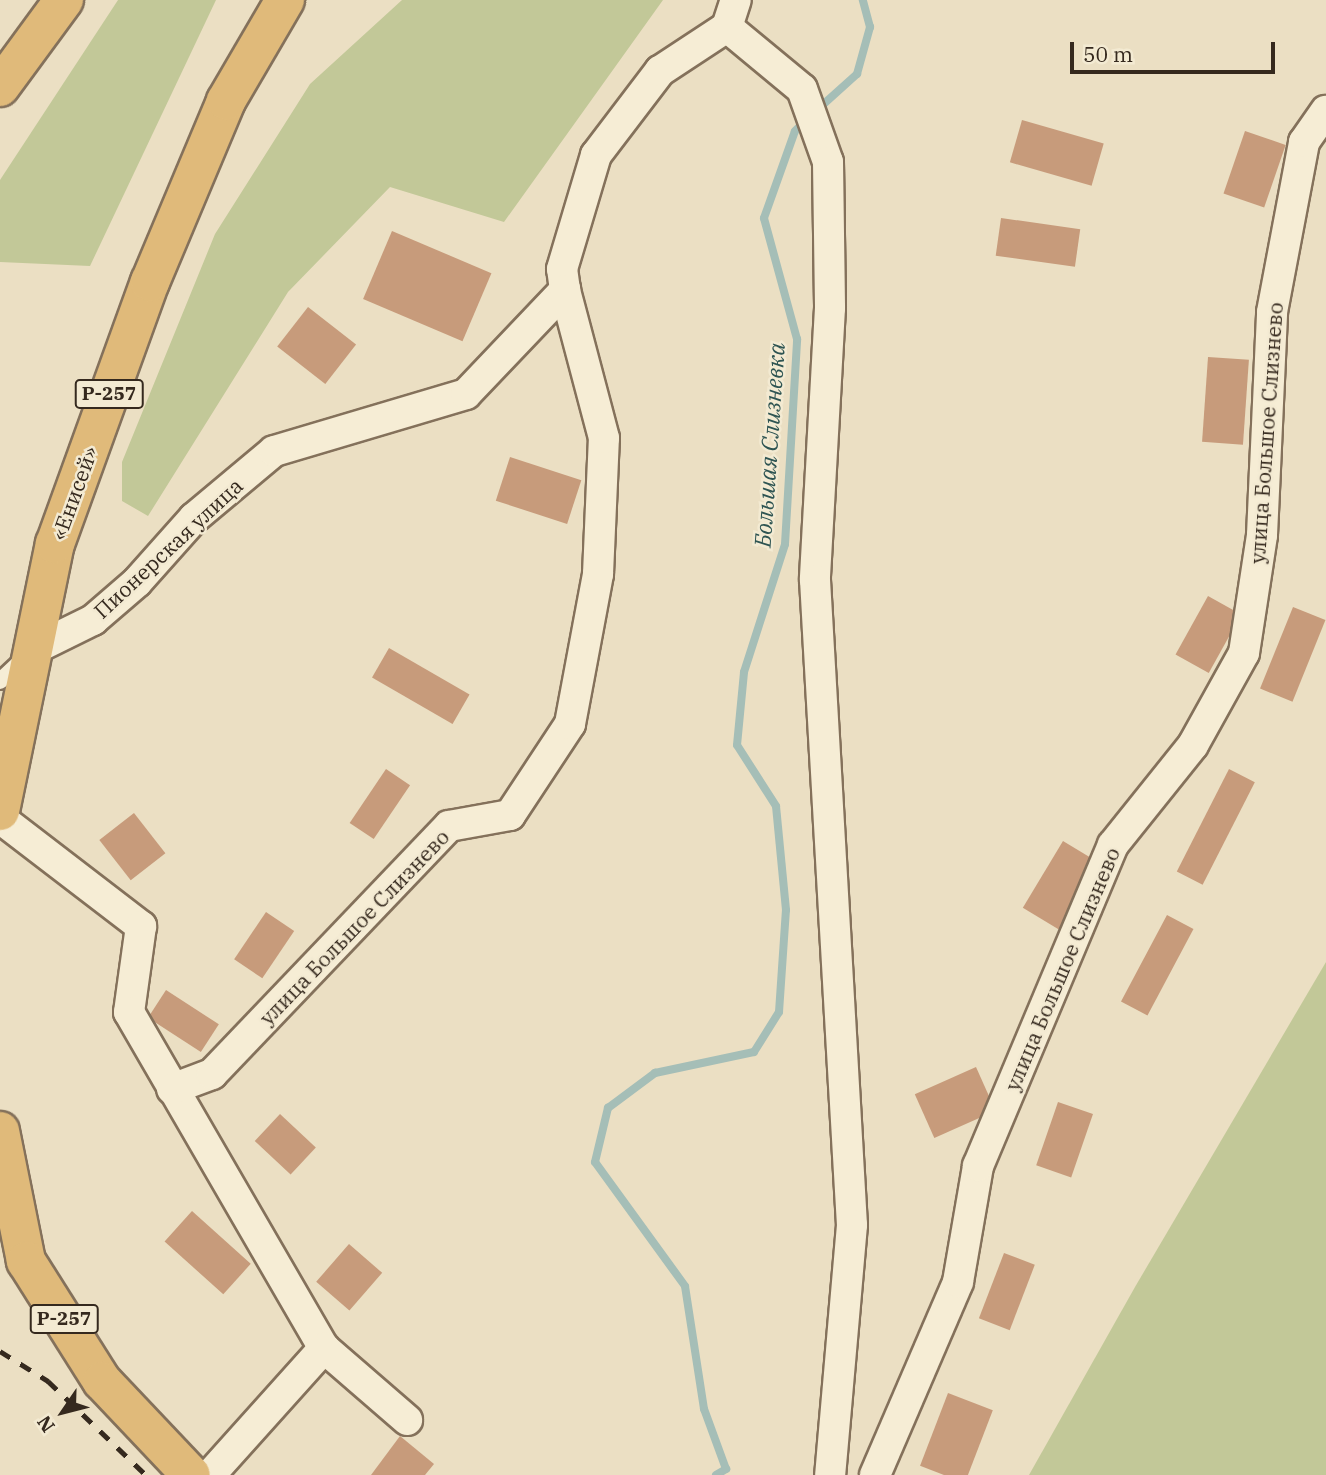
<!DOCTYPE html>
<html>
<head>
<meta charset="utf-8">
<style>
  body { margin:0 }
  #map { position:relative; width:1326px; height:1475px; overflow:hidden; background:#ebdfc3; font-family:"IBM Plex Serif",serif }
  div>[style] { position:absolute }
  .green>* { inset:0; background:#c2c898 }
  .stream>* { height:8px; margin:-4px; padding:0 4px; transform-origin:4px; border-radius:4px; background:#a5beb7 }
  .building>* { inset:0; background:#c79b7b; transform-origin:0 0 }
  .roads { filter:drop-shadow(2px 0 #84715b) drop-shadow(-2px 0 #84715b) drop-shadow(0 2px #84715b) drop-shadow(0 -2px #84715b) }
  .service>* { height:16px; margin:-8px; padding:0 8px; transform-origin:8px; border-radius:8px; background:#f6edd5 }
  .minor>* { height:30px; margin:-15px; padding:0 15px; transform-origin:15px; border-radius:15px; background:#f6edd5 }
  .trunk>* { height:38px; margin:-19px; padding:0 19px; transform-origin:19px; border-radius:19px; background:#e0ba7a }
  .rail>* { height:5px; margin-top:-2.5px; transform-origin:0; background:repeating-linear-gradient(90deg,#35291e 0 12px,transparent 0 24px) }
  span { translate:-50% -50%; white-space:nowrap; text-align:center; line-height:1.15; -webkit-text-stroke:5px #f3ead2; paint-order:stroke }
  .shield-label span { padding:2px 5px; background:#f3ead2; border:2px solid; border-radius:5px; -webkit-text-stroke-width:0 }
  .shield-label { font-size:19px; color:#35291e; font-weight:700 }
  .street-label { font-size:21px; color:#35291e }
  .water-label { font-size:23px; color:#2e5452; font-style:italic }
  .north { position:absolute; left:28px; top:1377px; width:70px; height:70px; -webkit-text-stroke:5px #f3ead2; paint-order:stroke; rotate:235deg; font-size:19px; font-weight:700; line-height:28px; text-align:center; color:#35291e }
  .north::after { content:''; display:block; margin:auto; width:24px; height:32px; background:#35291e; clip-path:polygon(50% 0,100% 100%,50% 72%,0 100%) }
  .scale { position:absolute; left:1070px; top:42px; width:205px; height:32px; box-sizing:border-box; border:4px solid #35291e; border-top:0; padding-left:9px; font-size:21px; line-height:24px; white-space:nowrap; color:#35291e; -webkit-text-stroke:5px #f3ead2; paint-order:stroke }
</style>
</head>
<body>
<div id="map">
  <div class="green">
    <div style="clip-path:polygon(118px 0,216px 0,90px 266px,0 262px,0 180px)"></div>
    <div style="clip-path:polygon(402px 0,663px 0,504px 222px,390px 187px,288px 292px,148px 516px,122px 501px,122px 462px,215px 234px,310px 84px)"></div>
    <div style="clip-path:polygon(1326px 962px,1326px 1475px,1029px 1475px,1135px 1287px)"></div>
  </div>
  <div class="stream">
    <div style="left:817px;top:110px;width:54px;rotate:-42deg"></div>
    <div style="left:857px;top:74px;width:49px;rotate:-74.5deg"></div>
    <div style="left:870px;top:27px;width:28px;rotate:-105deg"></div>
    <div style="left:716px;top:1475px;width:12px;rotate:-31deg"></div>
    <div style="left:726px;top:1469px;width:64px;rotate:-110.1deg"></div>
    <div style="left:704px;top:1409px;width:124px;rotate:-98.8deg"></div>
    <div style="left:685px;top:1286px;width:153px;rotate:-126deg"></div>
    <div style="left:595px;top:1162px;width:56px;rotate:-76.5deg"></div>
    <div style="left:608px;top:1108px;width:59px;rotate:-36.7deg"></div>
    <div style="left:655px;top:1073px;width:101px;rotate:-12deg"></div>
    <div style="left:754px;top:1052px;width:47px;rotate:-58deg"></div>
    <div style="left:779px;top:1012px;width:102px;rotate:-86.1deg"></div>
    <div style="left:786px;top:910px;width:104px;rotate:-95.5deg"></div>
    <div style="left:776px;top:806px;width:72px;rotate:-122.6deg"></div>
    <div style="left:737px;top:745px;width:73px;rotate:-84.5deg"></div>
    <div style="left:744px;top:672px;width:134px;rotate:-72.2deg"></div>
    <div style="left:785px;top:544px;width:205px;rotate:-86.6deg"></div>
    <div style="left:797px;top:339px;width:125px;rotate:-105.3deg"></div>
    <div style="left:764px;top:218px;width:92px;rotate:-70.4deg"></div>
    <div style="left:795px;top:131px;width:14px;rotate:-45deg"></div>
  </div>
  <div class="building">
    <div style="left:1022px;top:120px;width:85px;height:44px;rotate:16deg"></div>
    <div style="left:1245px;top:131px;width:43px;height:66px;rotate:19deg"></div>
    <div style="left:1001px;top:218px;width:80px;height:38px;rotate:8deg"></div>
    <div style="left:392px;top:231px;width:108px;height:74px;rotate:23deg"></div>
    <div style="left:308px;top:307px;width:61px;height:50px;rotate:38deg"></div>
    <div style="left:1208px;top:357px;width:41px;height:85px;rotate:4deg"></div>
    <div style="left:510px;top:457px;width:75px;height:46px;rotate:18deg"></div>
    <div style="left:1208px;top:596px;width:38px;height:67px;rotate:29deg"></div>
    <div style="left:1293px;top:607px;width:35px;height:88px;rotate:22deg"></div>
    <div style="left:389px;top:648px;width:93px;height:34px;rotate:30deg"></div>
    <div style="left:386px;top:769px;width:29px;height:65px;rotate:34deg"></div>
    <div style="left:1229px;top:769px;width:29px;height:115px;rotate:27deg"></div>
    <div style="left:134px;top:813px;width:51px;height:44px;rotate:52deg"></div>
    <div style="left:1063px;top:841px;width:43px;height:78px;rotate:31deg"></div>
    <div style="left:266px;top:912px;width:34px;height:57px;rotate:34deg"></div>
    <div style="left:1167px;top:915px;width:30px;height:98px;rotate:28deg"></div>
    <div style="left:166px;top:990px;width:63px;height:33px;rotate:33deg"></div>
    <div style="left:976px;top:1067px;width:48px;height:67px;rotate:66deg"></div>
    <div style="left:1058px;top:1102px;width:37px;height:67px;rotate:19deg"></div>
    <div style="left:280px;top:1114px;width:49px;height:37px;rotate:43deg"></div>
    <div style="left:192px;top:1211px;width:79px;height:41px;rotate:42deg"></div>
    <div style="left:349px;top:1244px;width:44px;height:50px;rotate:41deg"></div>
    <div style="left:1004px;top:1253px;width:33px;height:70px;rotate:21deg"></div>
    <div style="left:948px;top:1393px;width:48px;height:78px;rotate:21deg"></div>
    <div style="clip-path:polygon(400px 1436px,434px 1464px,425px 1475px,371px 1475px)"></div>
  </div>
  <div class="roads">
    <div class="service">
      <div style="left:0;top:681px;width:34px;rotate:-43deg"></div>
    </div>
    <div class="minor">
      <div style="left:727px;top:27px;width:97px;rotate:39.6deg"></div>
      <div style="left:802px;top:89px;width:77px;rotate:70.4deg"></div>
      <div style="left:828px;top:162px;width:146px;rotate:89.2deg"></div>
      <div style="left:830px;top:308px;width:272px;rotate:93.2deg"></div>
      <div style="left:815px;top:580px;width:646px;rotate:86.72deg"></div>
      <div style="left:852px;top:1225px;width:251px;rotate:95deg"></div>
      <div style="left:34px;top:649px;width:66px;rotate:-26.2deg"></div>
      <div style="left:93px;top:620px;width:58px;rotate:-40.8deg"></div>
      <div style="left:137px;top:582px;width:86px;rotate:-48.3deg"></div>
      <div style="left:194px;top:518px;width:104px;rotate:-39.9deg"></div>
      <div style="left:274px;top:451px;width:200px;rotate:-16.5deg"></div>
      <div style="left:466px;top:394px;width:144px;rotate:-46.4deg"></div>
      <div style="left:565px;top:290px;width:21px;rotate:-98deg"></div>
      <div style="left:562px;top:269px;width:119px;rotate:-73.4deg"></div>
      <div style="left:596px;top:155px;width:106px;rotate:-52.7deg"></div>
      <div style="left:660px;top:71px;width:80px;rotate:-33.3deg"></div>
      <div style="left:727px;top:27px;width:28px;rotate:-72deg"></div>
      <div style="left:0;top:818px;width:178px;rotate:37.5deg"></div>
      <div style="left:141px;top:926px;width:87px;rotate:97.9deg"></div>
      <div style="left:129px;top:1012px;width:388px;rotate:59.9deg"></div>
      <div style="left:324px;top:1348px;width:110px;rotate:40.9deg"></div>
      <div style="left:172px;top:1089px;width:43px;rotate:-20.6deg"></div>
      <div style="left:212px;top:1074px;width:343px;rotate:-46.3deg"></div>
      <div style="left:449px;top:826px;width:62px;rotate:-10.2deg"></div>
      <div style="left:510px;top:815px;width:109px;rotate:-56.6deg"></div>
      <div style="left:570px;top:724px;width:153px;rotate:-79.4deg"></div>
      <div style="left:598px;top:574px;width:136px;rotate:-87.5deg"></div>
      <div style="left:604px;top:438px;width:153px;rotate:-104.8deg"></div>
      <div style="left:210px;top:1475px;width:171px;rotate:-48.1deg"></div>
      <div style="left:875px;top:1475px;width:210px;rotate:-66.7deg"></div>
      <div style="left:958px;top:1282px;width:118px;rotate:-80.2deg"></div>
      <div style="left:978px;top:1166px;width:348px;rotate:-67.2deg"></div>
      <div style="left:1113px;top:845px;width:128px;rotate:-51.3deg"></div>
      <div style="left:1193px;top:745px;width:105px;rotate:-61deg"></div>
      <div style="left:1244px;top:653px;width:119px;rotate:-81.3deg"></div>
      <div style="left:1262px;top:535px;width:223px;rotate:-87.4deg"></div>
      <div style="left:1272px;top:312px;width:173px;rotate:-79.3deg"></div>
      <div style="left:1304px;top:142px;width:38px;rotate:-55deg"></div>
    </div>
    <div class="trunk">
      <div style="left:0;top:87px;width:108px;rotate:-53.7deg"></div>
      <div style="left:0;top:811px;width:273px;rotate:-78.4deg"></div>
      <div style="left:55px;top:544px;width:279px;rotate:-70.1deg"></div>
      <div style="left:150px;top:282px;width:196px;rotate:-67.2deg"></div>
      <div style="left:226px;top:101px;width:117px;rotate:-59.7deg"></div>
      <div style="left:0;top:1131px;width:133px;rotate:78.7deg"></div>
      <div style="left:26px;top:1261px;width:142px;rotate:57.7deg"></div>
      <div style="left:102px;top:1381px;width:129px;rotate:46.6deg"></div>
    </div>
  </div>
  <div class="rail">
    <div style="left:0;top:1351px;width:57px;rotate:32deg"></div>
    <div style="left:48px;top:1381px;width:136px;rotate:43.8deg"></div>
  </div>
  <div class="shield-label">
    <span style="left:109px;top:394px">Р-257</span>
    <span style="left:64px;top:1319px">Р-257</span>
  </div>
  <div class="street-label">
    <span style="left:1266px;top:433px;rotate:-86deg">улица Большое Слизнево</span>
    <span style="left:74px;top:493px;rotate:-70deg">«Енисей»</span>
    <span style="left:168px;top:548px;rotate:-43deg">Пионерская улица</span>
    <span style="left:354px;top:927px;rotate:-46deg">улица Большое Слизнево</span>
    <span style="left:1062px;top:969px;rotate:-67deg">улица Большое Слизнево</span>
  </div>
  <div class="water-label">
    <span style="left:769px;top:445px;rotate:-86deg">Большая Слизневка</span>
  </div>
  <div class="north">N</div>
  <div class="scale">50 m</div>
</div>
</body>
</html>
